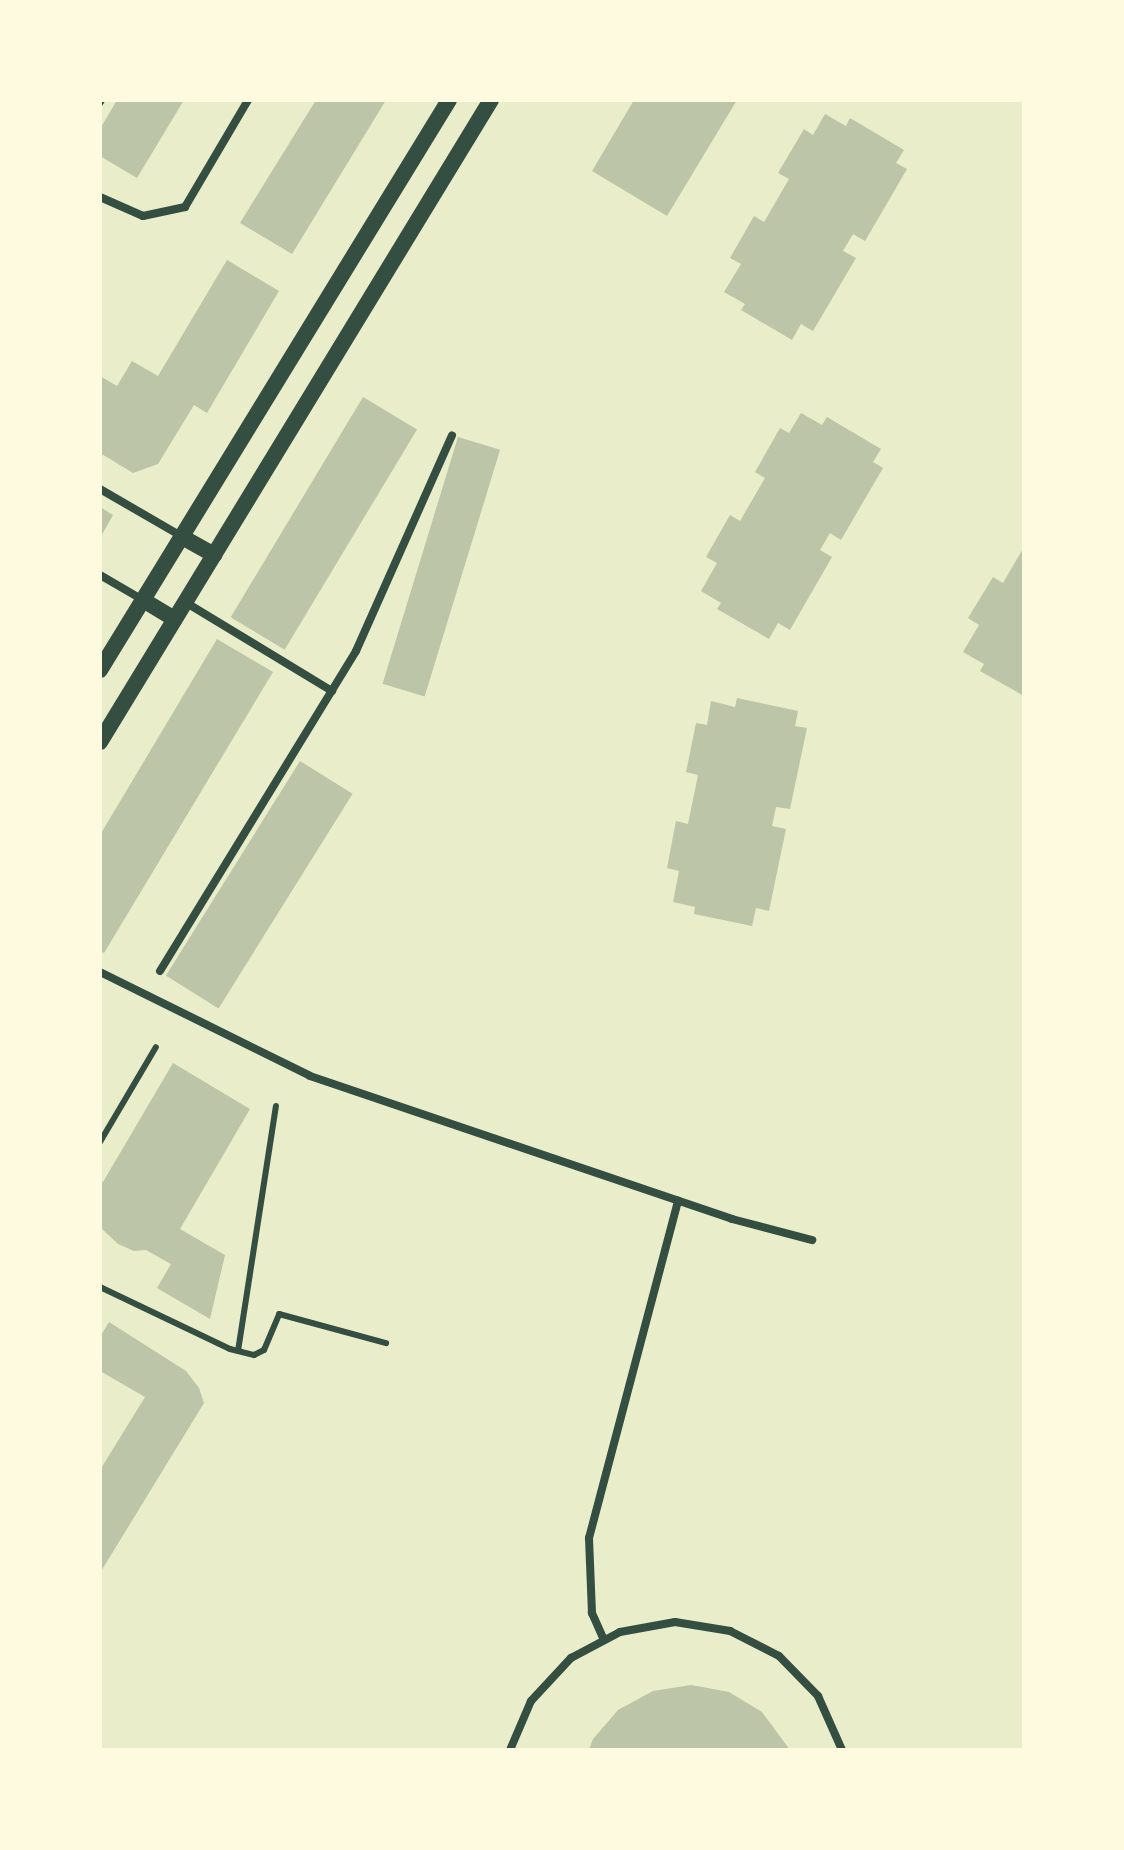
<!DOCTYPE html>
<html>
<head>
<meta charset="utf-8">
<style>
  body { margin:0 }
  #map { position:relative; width:1124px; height:1850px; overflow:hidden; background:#e9edc9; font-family:Signika,sans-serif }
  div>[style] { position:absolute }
  .building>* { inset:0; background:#bcc5a7; transform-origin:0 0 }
  .service>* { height:6px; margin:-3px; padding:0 3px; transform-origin:3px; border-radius:3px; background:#344e41 }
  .minor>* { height:8px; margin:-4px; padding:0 4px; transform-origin:4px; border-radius:4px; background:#344e41 }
  .secondary>* { height:16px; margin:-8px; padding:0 8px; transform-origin:8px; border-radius:8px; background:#344e41 }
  span { translate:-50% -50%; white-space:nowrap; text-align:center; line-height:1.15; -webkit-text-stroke:6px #fefae0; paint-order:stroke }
  .frame { position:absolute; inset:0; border:102px solid #fefae0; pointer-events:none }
</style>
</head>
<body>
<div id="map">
  <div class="building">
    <div style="clip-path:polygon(117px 100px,184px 100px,137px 178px,100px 156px,100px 129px)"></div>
    <div style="clip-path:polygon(316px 100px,386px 100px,292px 254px,240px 223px)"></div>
    <div style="clip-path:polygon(634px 100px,737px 100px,667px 216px,592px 171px)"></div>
    <div style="clip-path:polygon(825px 114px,846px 126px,850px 118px,904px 150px,896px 163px,907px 169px,865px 241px,853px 234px,843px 251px,856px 258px,813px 331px,801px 324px,792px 340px,741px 310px,745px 304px,724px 292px,741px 264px,730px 258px,754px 216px,764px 222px,789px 179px,778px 173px,804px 129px,813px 135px)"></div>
    <div style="clip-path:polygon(227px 260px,279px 291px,207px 413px,194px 405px,158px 464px,133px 473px,100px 453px,100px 376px,117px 386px,132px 361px,158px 376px)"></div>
    <div style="left:363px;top:397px;width:63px;height:257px;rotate:31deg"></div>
    <div style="clip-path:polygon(801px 413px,822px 425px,827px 417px,881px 449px,873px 462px,883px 468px,841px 540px,830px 533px,820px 550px,832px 557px,790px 630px,778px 623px,769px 639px,717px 609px,721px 603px,701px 591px,717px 563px,706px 557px,730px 515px,740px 521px,765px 478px,755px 472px,780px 428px,789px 433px)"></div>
    <div style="left:458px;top:437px;width:44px;height:258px;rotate:17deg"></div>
    <div style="clip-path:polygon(100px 507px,113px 515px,100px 538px)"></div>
    <div style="clip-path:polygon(1024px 547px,1024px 696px,980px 671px,984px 664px,963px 652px,979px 625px,968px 618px,993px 577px,1003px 583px)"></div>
    <div style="clip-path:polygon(217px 639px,273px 672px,104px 953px,100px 951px,100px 835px)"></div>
    <div style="clip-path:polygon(737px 698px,798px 711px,795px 726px,807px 728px,790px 809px,776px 807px,772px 826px,786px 829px,769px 911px,756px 908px,752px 926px,694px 914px,695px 907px,673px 902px,679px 871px,667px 868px,676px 821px,688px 824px,698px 775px,686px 772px,696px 723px,707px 725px,711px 701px,735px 707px)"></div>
    <div style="left:300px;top:761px;width:62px;height:253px;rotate:32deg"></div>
    <div style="clip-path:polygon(173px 1063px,250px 1109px,180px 1229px,225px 1255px,210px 1319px,157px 1288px,171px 1264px,146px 1250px,134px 1251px,118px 1244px,100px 1227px,100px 1180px,103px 1182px)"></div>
    <div style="clip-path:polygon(109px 1322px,186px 1371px,199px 1388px,204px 1403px,100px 1573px,100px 1470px,145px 1397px,100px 1371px,100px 1337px)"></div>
    <div style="clip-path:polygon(691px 1685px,729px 1692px,762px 1712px,790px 1750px,589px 1750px,593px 1739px,618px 1710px,653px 1691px)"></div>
  </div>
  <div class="service">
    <div style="left:100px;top:1142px;width:110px;rotate:-59.5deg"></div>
    <div style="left:100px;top:1287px;width:144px;rotate:25.5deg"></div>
    <div style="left:230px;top:1349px;width:25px;rotate:14deg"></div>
    <div style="left:254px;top:1355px;width:11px;rotate:-27deg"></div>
    <div style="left:264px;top:1350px;width:39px;rotate:-67deg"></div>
    <div style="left:279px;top:1314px;width:111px;rotate:15.2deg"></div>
    <div style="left:238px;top:1351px;width:248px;rotate:-81.2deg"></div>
  </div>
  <div class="minor">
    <div style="left:100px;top:102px;width:2px;rotate:-63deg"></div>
    <div style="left:100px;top:197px;width:47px;rotate:23.8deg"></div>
    <div style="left:143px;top:216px;width:43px;rotate:-12.1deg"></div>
    <div style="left:185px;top:207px;width:124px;rotate:-59.5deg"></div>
    <div style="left:100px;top:489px;width:94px;rotate:30.1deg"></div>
    <div style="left:100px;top:575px;width:50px;rotate:30.2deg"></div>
    <div style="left:185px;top:602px;width:172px;rotate:31.2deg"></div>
    <div style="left:160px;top:971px;width:375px;rotate:-58.5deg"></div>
    <div style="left:356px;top:651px;width:236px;rotate:-66deg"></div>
    <div style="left:100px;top:972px;width:234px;rotate:26.3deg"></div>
    <div style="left:310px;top:1076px;width:446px;rotate:18.7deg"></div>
    <div style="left:732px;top:1219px;width:83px;rotate:14.7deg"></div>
    <div style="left:604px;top:1640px;width:30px;rotate:-114deg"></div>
    <div style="left:592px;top:1613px;width:75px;rotate:-92.3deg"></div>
    <div style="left:589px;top:1538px;width:349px;rotate:-75.2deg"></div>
    <div style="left:510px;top:1750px;width:53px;rotate:-66.8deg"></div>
    <div style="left:531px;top:1701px;width:59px;rotate:-47.1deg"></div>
    <div style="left:571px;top:1658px;width:55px;rotate:-28deg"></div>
    <div style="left:620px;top:1632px;width:56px;rotate:-10.3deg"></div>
    <div style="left:675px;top:1622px;width:56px;rotate:9.3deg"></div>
    <div style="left:730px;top:1631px;width:55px;rotate:27deg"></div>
    <div style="left:779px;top:1656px;width:56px;rotate:45.7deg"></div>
    <div style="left:818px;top:1696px;width:59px;rotate:66deg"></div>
  </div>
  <div class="secondary">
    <div style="left:182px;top:537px;width:37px;rotate:29deg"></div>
    <div style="left:143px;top:600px;width:37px;rotate:31deg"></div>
    <div style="left:100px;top:670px;width:668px;rotate:-58.52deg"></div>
    <div style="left:100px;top:742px;width:752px;rotate:-58.66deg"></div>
  </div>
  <div class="frame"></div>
</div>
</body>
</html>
